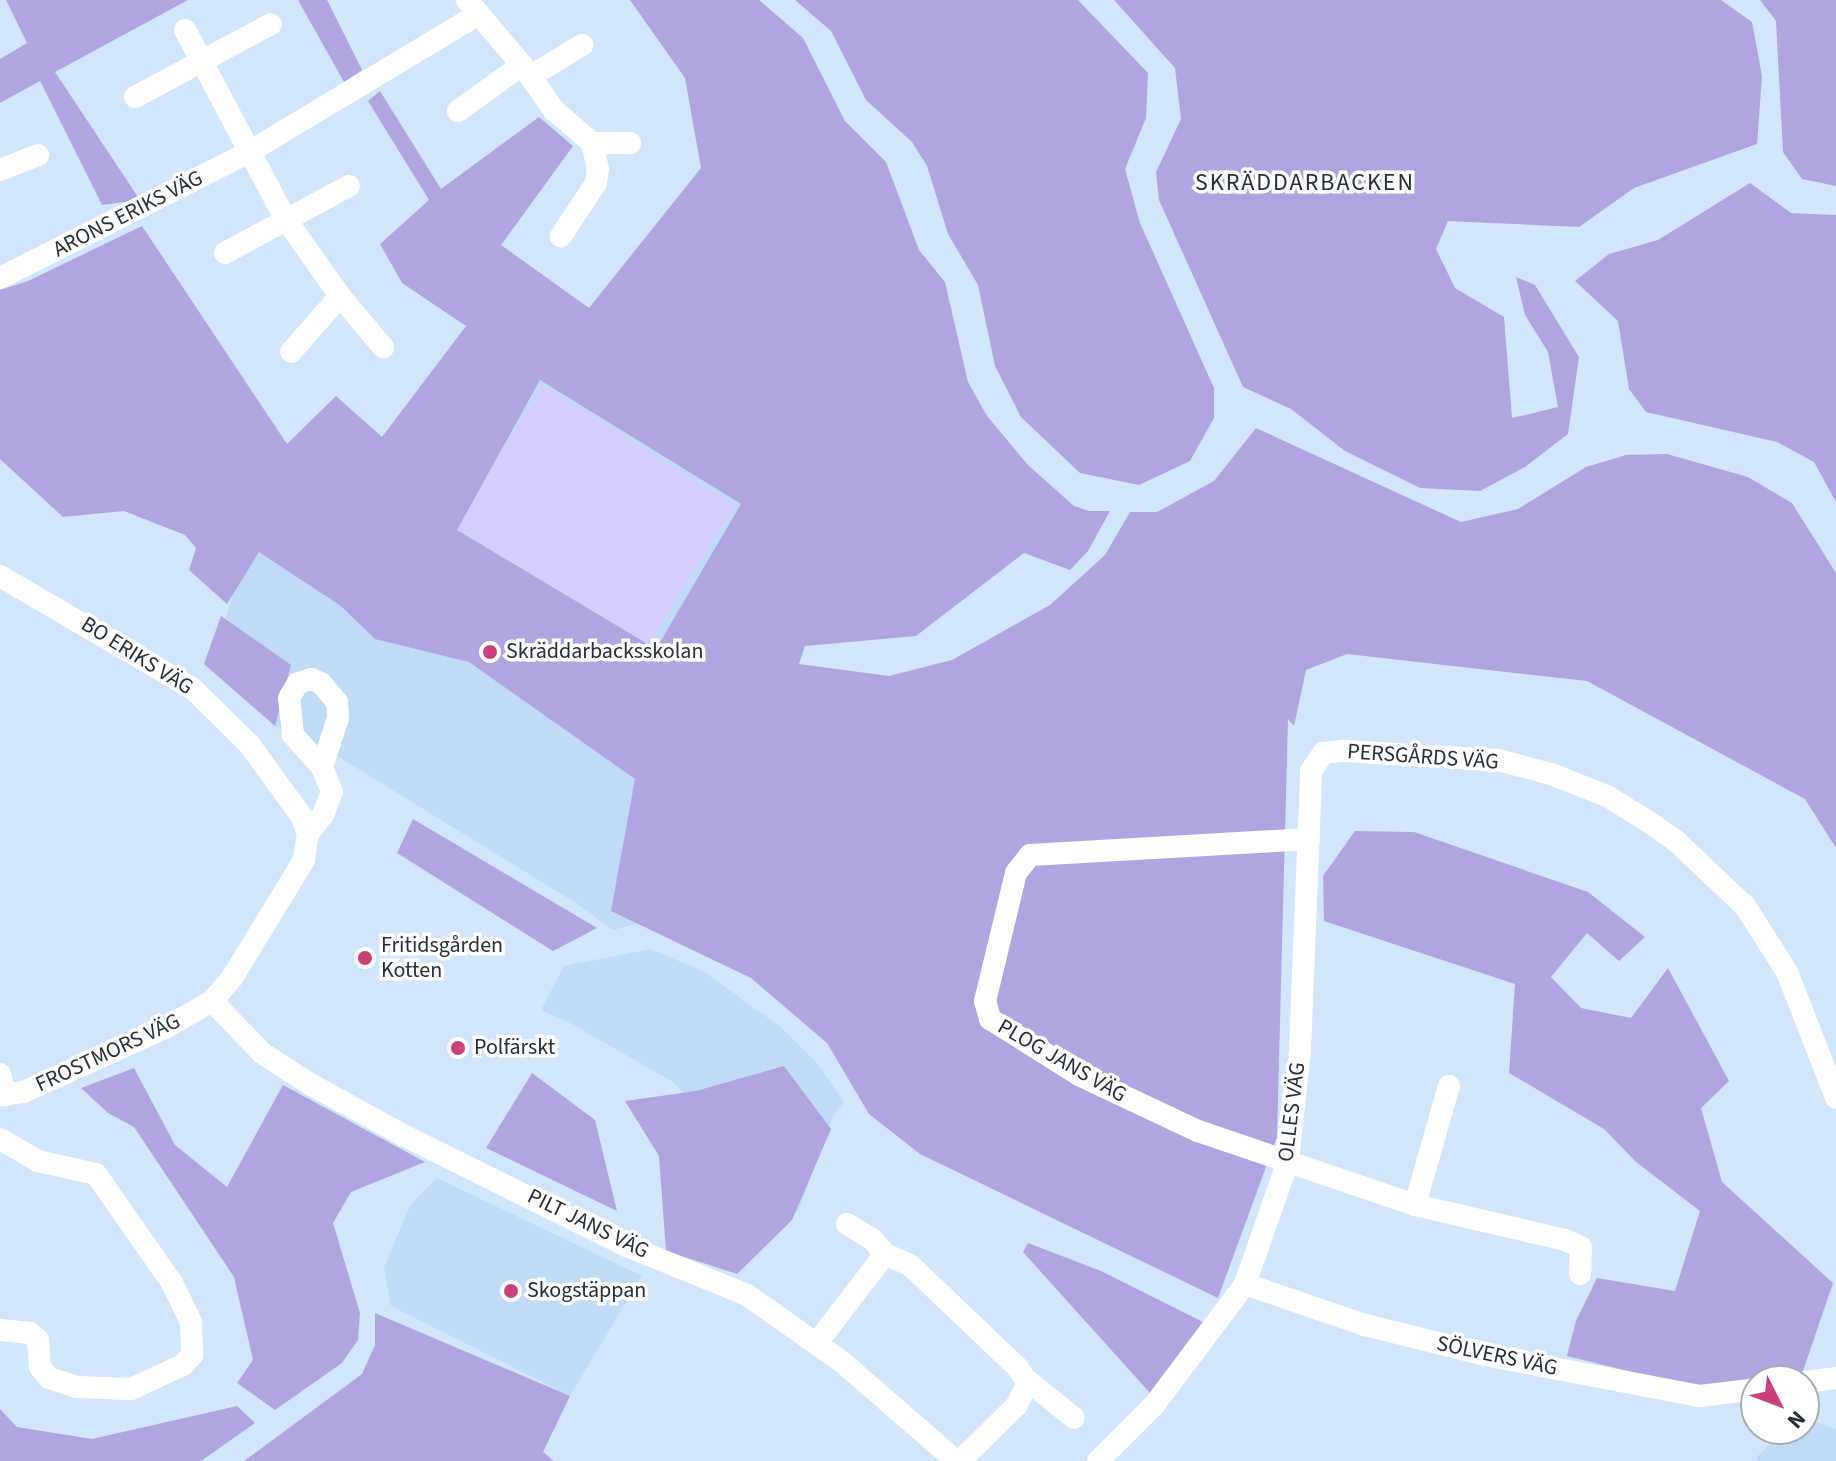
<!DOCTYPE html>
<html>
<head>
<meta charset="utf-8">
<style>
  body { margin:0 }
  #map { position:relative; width:1836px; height:1461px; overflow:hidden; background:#d1e6fb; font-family:"Source Sans 3",sans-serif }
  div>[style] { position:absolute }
  .built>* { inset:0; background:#c0dbf5 }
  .green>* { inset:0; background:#d5cdfd; transform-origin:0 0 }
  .forest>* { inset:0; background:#b0a5e0 }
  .minor>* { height:22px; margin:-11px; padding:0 11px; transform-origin:11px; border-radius:11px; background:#fff }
  .dots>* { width:22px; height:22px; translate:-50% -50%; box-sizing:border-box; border:4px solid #fff; border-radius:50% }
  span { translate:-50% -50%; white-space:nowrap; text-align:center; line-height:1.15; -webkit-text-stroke:7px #fff; paint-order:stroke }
  .street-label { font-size:22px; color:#283038 }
  .poi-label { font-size:22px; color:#283038 }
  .left { translate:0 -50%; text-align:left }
  .neighbourhood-label { font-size:24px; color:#283038; letter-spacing:2px }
  .north { position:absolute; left:1740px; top:1365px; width:80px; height:80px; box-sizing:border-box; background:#fff; border:2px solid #a9acaf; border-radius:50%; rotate:132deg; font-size:22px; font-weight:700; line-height:32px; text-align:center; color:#283038 }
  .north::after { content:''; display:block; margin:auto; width:28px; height:36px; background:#c9407a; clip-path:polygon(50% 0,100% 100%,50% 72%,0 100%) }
</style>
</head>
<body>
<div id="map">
  <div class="built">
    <div style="clip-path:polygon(540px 379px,741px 504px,643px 922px,613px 930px,579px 905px,339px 757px,275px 726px,222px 631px,246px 549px)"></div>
    <div style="clip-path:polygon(650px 949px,703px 971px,782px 1028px,818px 1064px,844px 1102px,834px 1114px,798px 1212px,673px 1082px,572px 1024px,541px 1010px,564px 966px)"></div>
    <div style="clip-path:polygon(437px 1178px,642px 1276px,570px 1396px,391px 1306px,384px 1268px,410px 1205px)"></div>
    <div style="clip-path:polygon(1804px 1418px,1836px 1429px,1836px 1461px,1753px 1461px,1784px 1429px,1804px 1429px)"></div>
  </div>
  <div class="green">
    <div style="left:543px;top:385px;width:227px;height:167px;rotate:32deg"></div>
  </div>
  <div class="forest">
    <div style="clip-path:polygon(6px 0,188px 0,55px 72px,140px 200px,102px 205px,40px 81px,0 103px,0 59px,27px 43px)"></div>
    <div style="clip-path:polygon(298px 0,327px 0,362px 70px,344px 82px)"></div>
    <div style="clip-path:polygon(evenodd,630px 0,759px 0,803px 38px,845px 121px,886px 162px,919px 250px,945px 282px,968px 382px,987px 416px,1028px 465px,1074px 506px,1089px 511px,1110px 511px,1088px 551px,1070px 570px,1024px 553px,916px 636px,805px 646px,799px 664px,889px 676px,952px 660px,1050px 605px,1105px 555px,1130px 512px,1157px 512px,1214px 481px,1256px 428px,1461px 522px,1518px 509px,1586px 467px,1626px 455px,1667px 454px,1748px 477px,1792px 503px,1836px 573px,1836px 848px,1805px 799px,1587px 681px,1347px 654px,1306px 670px,1294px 726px,1288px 719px,1277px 1137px,1218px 1298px,920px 1154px,869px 1114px,827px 1043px,751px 978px,611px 911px,635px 779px,469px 662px,375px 639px,341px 606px,259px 552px,227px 604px,189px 570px,196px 548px,185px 535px,124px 511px,63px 517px,0 459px,0 290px,28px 281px,142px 226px,287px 444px,336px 396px,382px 437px,466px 326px,402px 283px,380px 244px,429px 200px,368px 101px,380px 91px,441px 189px,539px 117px,573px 146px,501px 245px,589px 308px,701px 168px,685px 78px,630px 0,540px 380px,741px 504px,656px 649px,457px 530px,540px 380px)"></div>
    <div style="clip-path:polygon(795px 0,1078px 0,1148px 73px,1146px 118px,1125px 169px,1140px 223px,1214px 388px,1214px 418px,1190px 461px,1139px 485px,1080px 473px,1021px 417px,995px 366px,978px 285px,948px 234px,927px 166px,912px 142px,866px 100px,831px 31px)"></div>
    <div style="clip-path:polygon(1114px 0,1721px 0,1752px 22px,1762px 76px,1757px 144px,1634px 188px,1579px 227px,1448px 221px,1436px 249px,1455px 288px,1504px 317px,1512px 418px,1558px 407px,1548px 352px,1525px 315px,1516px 277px,1535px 285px,1579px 357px,1568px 434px,1525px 467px,1480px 491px,1420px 488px,1345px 451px,1291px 409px,1243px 387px,1159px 200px,1156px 172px,1181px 119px,1175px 68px)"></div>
    <div style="clip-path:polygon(1760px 0,1836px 0,1836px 186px,1802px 179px,1783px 152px,1776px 21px)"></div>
    <div style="clip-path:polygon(1750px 183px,1791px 213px,1836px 215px,1836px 502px,1814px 462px,1777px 442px,1646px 412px,1629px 389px,1618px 321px,1575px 281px,1609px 254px,1658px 240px)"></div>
    <div style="clip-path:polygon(221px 616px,291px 665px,275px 726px,204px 664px)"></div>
    <div style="clip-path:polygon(413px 819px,597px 928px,553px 951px,397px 853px)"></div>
    <div style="clip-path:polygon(1355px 831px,1414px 832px,1588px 892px,1645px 937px,1619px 961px,1587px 933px,1551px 977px,1581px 1008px,1631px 1018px,1668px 968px,1729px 1081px,1701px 1108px,1722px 1182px,1833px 1283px,1803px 1371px,1697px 1388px,1567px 1356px,1576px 1321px,1597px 1278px,1675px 1291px,1700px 1211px,1636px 1162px,1604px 1129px,1509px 1073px,1515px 984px,1324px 921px,1323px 876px)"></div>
    <div style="clip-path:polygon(784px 1066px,831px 1129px,792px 1220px,737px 1274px,666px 1251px,659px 1156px,625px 1101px,696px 1091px)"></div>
    <div style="clip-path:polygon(134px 1068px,175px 1145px,227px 1187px,283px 1085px,425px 1162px,351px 1192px,333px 1223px,360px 1313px,358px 1340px,342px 1363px,275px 1410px,237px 1383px,253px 1360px,234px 1277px,134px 1127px,108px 1113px,81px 1088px)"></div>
    <div style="clip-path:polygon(532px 1073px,595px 1120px,617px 1211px,486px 1148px)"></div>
    <div style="clip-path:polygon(1028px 1243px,1101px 1271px,1205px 1323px,1150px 1393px,1023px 1252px)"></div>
    <div style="clip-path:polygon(375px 1313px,570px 1396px,543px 1452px,554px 1461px,244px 1461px,362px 1374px,375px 1345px)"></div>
    <div style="clip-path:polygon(237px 1406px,255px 1423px,201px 1461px,0 1461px,0 1409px,17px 1427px,92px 1439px)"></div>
  </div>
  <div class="minor">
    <div style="left:467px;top:0;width:85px;rotate:49.8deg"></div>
    <div style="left:522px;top:65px;width:55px;rotate:54.6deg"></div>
    <div style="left:554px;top:110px;width:50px;rotate:41deg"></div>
    <div style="left:592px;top:143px;width:27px;rotate:77deg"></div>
    <div style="left:598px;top:169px;width:14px;rotate:98deg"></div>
    <div style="left:596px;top:183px;width:64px;rotate:123.4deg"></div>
    <div style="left:185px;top:30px;width:213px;rotate:62deg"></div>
    <div style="left:285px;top:218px;width:95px;rotate:54.8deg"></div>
    <div style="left:340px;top:296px;width:74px;rotate:131.2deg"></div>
    <div style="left:531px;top:76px;width:60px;rotate:-31.3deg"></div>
    <div style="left:135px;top:97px;width:154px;rotate:-28.2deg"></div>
    <div style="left:458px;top:111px;width:79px;rotate:-35.7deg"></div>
    <div style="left:592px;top:143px;width:38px"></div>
    <div style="left:0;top:170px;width:41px;rotate:-21.5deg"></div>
    <div style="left:225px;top:253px;width:141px;rotate:-28.4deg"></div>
    <div style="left:0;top:278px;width:279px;rotate:-26.8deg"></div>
    <div style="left:249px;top:152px;width:266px;rotate:-31deg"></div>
    <div style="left:340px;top:296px;width:67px;rotate:49.9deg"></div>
    <div style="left:0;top:576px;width:222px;rotate:30.3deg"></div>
    <div style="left:192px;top:688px;width:80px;rotate:44.5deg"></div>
    <div style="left:249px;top:744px;width:90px;rotate:54deg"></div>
    <div style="left:302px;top:817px;width:18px;rotate:71deg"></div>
    <div style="left:308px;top:834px;width:26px;rotate:99deg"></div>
    <div style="left:304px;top:860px;width:138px;rotate:121.4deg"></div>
    <div style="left:232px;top:978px;width:30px;rotate:131deg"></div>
    <div style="left:212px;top:1001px;width:52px;rotate:150deg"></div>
    <div style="left:167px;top:1027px;width:157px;rotate:155.6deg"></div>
    <div style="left:24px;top:1092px;width:24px;rotate:173deg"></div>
    <div style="left:308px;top:834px;width:24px;rotate:-52deg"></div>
    <div style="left:323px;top:815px;width:25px;rotate:-69deg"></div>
    <div style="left:332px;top:792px;width:27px;rotate:-112deg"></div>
    <div style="left:322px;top:767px;width:43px;rotate:-132.2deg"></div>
    <div style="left:293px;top:735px;width:37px;rotate:-96deg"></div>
    <div style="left:289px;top:698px;width:17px;rotate:-59deg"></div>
    <div style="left:298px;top:683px;width:14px;rotate:-17deg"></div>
    <div style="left:311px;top:679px;width:11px;rotate:22deg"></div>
    <div style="left:321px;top:683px;width:25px;rotate:50deg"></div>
    <div style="left:337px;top:702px;width:16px;rotate:86deg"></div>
    <div style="left:338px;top:718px;width:52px;rotate:108.1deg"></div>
    <div style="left:1309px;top:839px;width:279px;rotate:176.7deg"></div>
    <div style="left:1030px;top:855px;width:23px;rotate:128deg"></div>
    <div style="left:1016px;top:873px;width:132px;rotate:103.6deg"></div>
    <div style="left:985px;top:1001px;width:19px;rotate:74deg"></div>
    <div style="left:990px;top:1019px;width:107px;rotate:32.1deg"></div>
    <div style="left:1081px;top:1076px;width:129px;rotate:25.2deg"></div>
    <div style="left:1198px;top:1131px;width:229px;rotate:18.8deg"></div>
    <div style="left:1415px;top:1205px;width:154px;rotate:13.1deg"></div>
    <div style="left:1565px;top:1240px;width:17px;rotate:24deg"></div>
    <div style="left:1581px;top:1247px;width:27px;rotate:92deg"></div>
    <div style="left:212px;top:1001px;width:72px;rotate:46.1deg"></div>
    <div style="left:262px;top:1053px;width:57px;rotate:32.9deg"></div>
    <div style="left:310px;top:1084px;width:111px;rotate:28.7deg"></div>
    <div style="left:407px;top:1137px;width:246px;rotate:26.4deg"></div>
    <div style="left:627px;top:1246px;width:130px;rotate:22.2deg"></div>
    <div style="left:747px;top:1295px;width:115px;rotate:35.1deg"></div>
    <div style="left:841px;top:1361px;width:152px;rotate:41deg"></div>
    <div style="left:0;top:1074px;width:22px;rotate:77deg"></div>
    <div style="left:0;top:1139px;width:44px;rotate:30.1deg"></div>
    <div style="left:38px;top:1161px;width:59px;rotate:12.6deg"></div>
    <div style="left:96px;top:1174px;width:133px;rotate:55.1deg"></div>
    <div style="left:172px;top:1283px;width:43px;rotate:64deg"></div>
    <div style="left:191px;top:1322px;width:33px;rotate:88deg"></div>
    <div style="left:192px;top:1355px;width:13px;rotate:132deg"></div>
    <div style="left:183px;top:1365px;width:57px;rotate:155.2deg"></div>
    <div style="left:131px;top:1389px;width:54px;rotate:-177.9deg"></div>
    <div style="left:77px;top:1387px;width:29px;rotate:-162deg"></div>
    <div style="left:49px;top:1378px;width:14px;rotate:-129deg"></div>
    <div style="left:40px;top:1367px;width:27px;rotate:-94deg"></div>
    <div style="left:38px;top:1340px;width:11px;rotate:-139deg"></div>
    <div style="left:30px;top:1333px;width:30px;rotate:-174deg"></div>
    <div style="left:1415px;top:1205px;width:124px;rotate:-74.1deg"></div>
    <div style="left:847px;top:1224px;width:29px;rotate:31deg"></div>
    <div style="left:872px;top:1239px;width:20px;rotate:49deg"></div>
    <div style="left:1245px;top:1284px;width:127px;rotate:18.9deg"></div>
    <div style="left:1365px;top:1325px;width:129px;rotate:13.9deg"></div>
    <div style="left:1490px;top:1356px;width:214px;rotate:10.8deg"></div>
    <div style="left:1700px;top:1396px;width:56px;rotate:-7.1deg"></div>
    <div style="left:816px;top:1344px;width:113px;rotate:-52.5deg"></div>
    <div style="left:885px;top:1254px;width:27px;rotate:24deg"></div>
    <div style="left:910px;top:1265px;width:148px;rotate:43.6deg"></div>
    <div style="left:1017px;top:1367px;width:19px;rotate:55deg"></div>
    <div style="left:1028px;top:1383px;width:25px;rotate:117deg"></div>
    <div style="left:1017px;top:1405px;width:80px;rotate:135.5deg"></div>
    <div style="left:1027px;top:1380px;width:60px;rotate:39deg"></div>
    <div style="left:1804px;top:1382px;width:32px;rotate:-7deg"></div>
    <div style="left:1098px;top:1461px;width:81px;rotate:-45deg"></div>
    <div style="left:1155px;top:1404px;width:150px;rotate:-53.1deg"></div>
    <div style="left:1245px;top:1284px;width:130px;rotate:-70.7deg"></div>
    <div style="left:1288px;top:1161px;width:112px;rotate:-83.8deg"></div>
    <div style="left:1300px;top:1050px;width:279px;rotate:-87.7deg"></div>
    <div style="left:1311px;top:771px;width:22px;rotate:-56deg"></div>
    <div style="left:1323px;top:753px;width:20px;rotate:-6deg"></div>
    <div style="left:1343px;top:751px;width:155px;rotate:3.3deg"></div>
    <div style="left:1498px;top:760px;width:55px;rotate:14.8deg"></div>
    <div style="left:1551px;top:774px;width:60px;rotate:21.4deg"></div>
    <div style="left:1607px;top:796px;width:49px;rotate:31.8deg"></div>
    <div style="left:1649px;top:822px;width:33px;rotate:35deg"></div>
    <div style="left:1676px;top:841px;width:95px;rotate:43.3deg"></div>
    <div style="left:1745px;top:906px;width:78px;rotate:57.5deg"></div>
    <div style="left:1787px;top:972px;width:135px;rotate:68.7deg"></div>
  </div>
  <div class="dots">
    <div style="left:490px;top:652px;background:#c9407a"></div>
    <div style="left:365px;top:958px;background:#c9407a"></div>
    <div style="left:458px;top:1048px;background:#c9407a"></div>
    <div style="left:511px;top:1291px;background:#c9407a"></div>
  </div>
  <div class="street-label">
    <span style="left:128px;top:214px;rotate:-27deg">ARONS ERIKS VÄG</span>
    <span style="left:137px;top:656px;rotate:32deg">BO ERIKS VÄG</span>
    <span style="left:1423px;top:757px;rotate:4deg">PERSGÅRDS VÄG</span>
    <span style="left:108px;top:1053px;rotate:-25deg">FROSTMORS VÄG</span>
    <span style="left:1062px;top:1061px;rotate:30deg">PLOG JANS VÄG</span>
    <span style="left:1292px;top:1112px;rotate:-83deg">OLLES VÄG</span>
    <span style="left:588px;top:1224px;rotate:26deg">PILT JANS VÄG</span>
    <span style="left:1497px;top:1356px;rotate:12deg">SÖLVERS VÄG</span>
  </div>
  <div class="poi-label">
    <span class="left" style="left:506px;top:652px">Skräddarbacksskolan</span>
    <span class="left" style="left:381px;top:958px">Fritidsgården<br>Kotten</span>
    <span class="left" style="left:474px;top:1048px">Polfärskt</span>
    <span class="left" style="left:527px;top:1291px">Skogstäppan</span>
  </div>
  <div class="neighbourhood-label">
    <span style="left:1305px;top:183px">SKRÄDDARBACKEN</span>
  </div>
  <div class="north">N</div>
</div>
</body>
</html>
